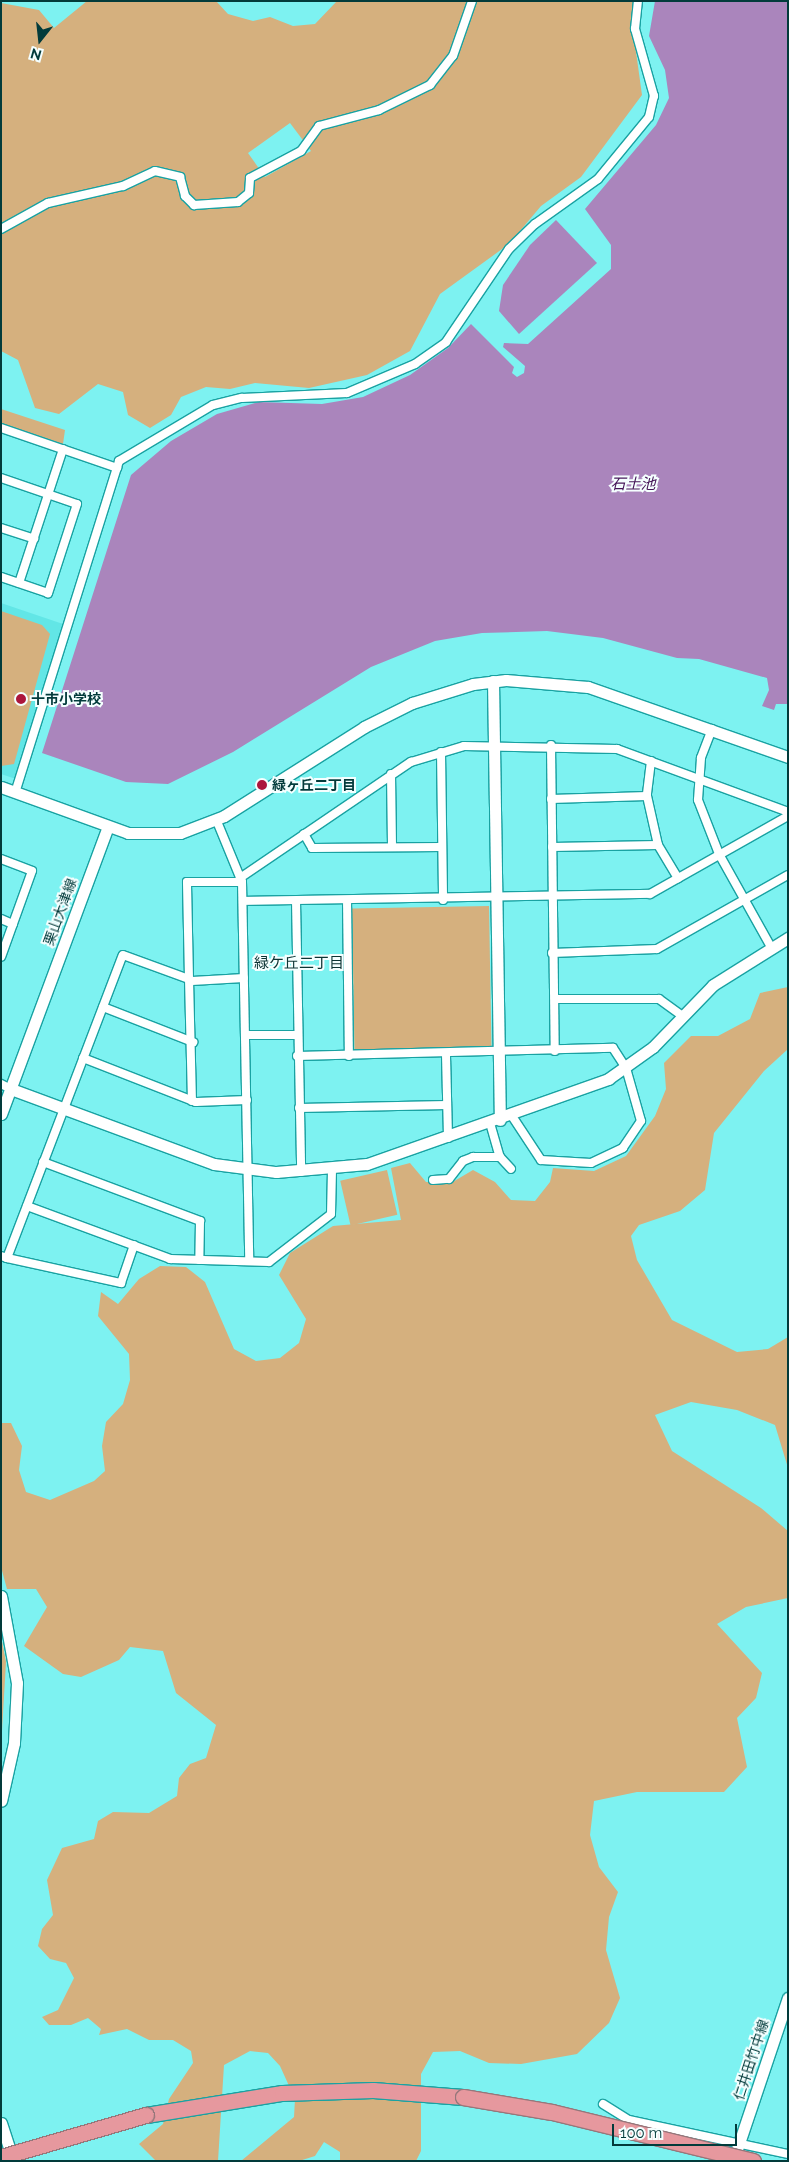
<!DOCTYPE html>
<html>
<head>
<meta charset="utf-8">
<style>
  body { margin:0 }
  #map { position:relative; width:789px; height:2162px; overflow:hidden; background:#7df2f1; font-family:Raleway,"Noto Sans JP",sans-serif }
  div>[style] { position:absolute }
  .built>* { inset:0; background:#62e6e6 }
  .green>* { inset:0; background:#d5b07e; transform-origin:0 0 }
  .water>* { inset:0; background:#aa85bc }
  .roads { filter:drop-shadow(1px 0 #19a2a2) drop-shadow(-1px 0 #19a2a2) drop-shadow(0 1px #19a2a2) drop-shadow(0 -1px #19a2a2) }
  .street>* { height:8px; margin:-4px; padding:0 4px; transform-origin:4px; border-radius:4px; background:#fff }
  .secondary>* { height:11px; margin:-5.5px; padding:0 5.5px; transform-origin:5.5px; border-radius:5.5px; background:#fff }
  .highway>* { height:15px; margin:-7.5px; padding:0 7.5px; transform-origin:7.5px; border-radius:7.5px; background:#e6989e }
  .bridges { filter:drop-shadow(1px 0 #96777b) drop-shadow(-1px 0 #96777b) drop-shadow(0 1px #96777b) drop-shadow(0 -1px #96777b) }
  .highway-bridge>* { height:15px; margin:-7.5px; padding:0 7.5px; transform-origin:7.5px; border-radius:7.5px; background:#e6989e }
  .dots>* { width:14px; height:14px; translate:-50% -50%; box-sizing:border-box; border:2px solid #f5ffff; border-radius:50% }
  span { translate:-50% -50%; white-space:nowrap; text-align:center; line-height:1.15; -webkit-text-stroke:4px #f5ffff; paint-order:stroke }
  .poi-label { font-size:14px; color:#023b3b; font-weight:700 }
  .left { translate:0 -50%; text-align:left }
  .street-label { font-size:14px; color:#023b3b }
  .water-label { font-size:15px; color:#441457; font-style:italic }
  .neighbourhood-label { font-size:15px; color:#0c3333 }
  .frame { position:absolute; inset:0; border:2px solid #023b3b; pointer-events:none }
  .north { position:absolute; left:15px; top:15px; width:50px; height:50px; -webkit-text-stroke:4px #f5ffff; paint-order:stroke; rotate:196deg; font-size:14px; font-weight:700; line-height:20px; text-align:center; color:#023b3b }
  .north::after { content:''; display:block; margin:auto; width:18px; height:22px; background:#023b3b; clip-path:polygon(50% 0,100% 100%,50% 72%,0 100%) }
  .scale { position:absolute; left:612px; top:2124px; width:125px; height:22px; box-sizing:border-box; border:2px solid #023b3b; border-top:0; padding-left:6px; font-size:15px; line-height:18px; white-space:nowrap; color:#023b3b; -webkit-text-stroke:4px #f5ffff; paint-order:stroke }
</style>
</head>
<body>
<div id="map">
  <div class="built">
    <div style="clip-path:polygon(1px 603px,63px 624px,16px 779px,1px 774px)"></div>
  </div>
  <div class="green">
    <div style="clip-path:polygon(evenodd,87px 1px,216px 1px,228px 14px,253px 21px,270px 17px,293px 26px,315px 24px,337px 1px,636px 1px,632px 23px,642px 95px,581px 177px,541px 206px,509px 244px,440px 294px,410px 351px,367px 375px,309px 388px,255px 383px,230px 389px,206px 387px,181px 397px,171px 415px,150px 428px,128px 415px,123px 392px,98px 384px,59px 414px,35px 408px,18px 360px,1px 351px,1px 3px,39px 10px,54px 28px,87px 1px,290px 123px,311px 151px,265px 177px,248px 153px,290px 123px)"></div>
    <div style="clip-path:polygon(1px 409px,65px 430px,63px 444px,1px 423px)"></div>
    <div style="clip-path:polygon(1px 611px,42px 625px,50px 634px,16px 757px,14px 764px,1px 766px)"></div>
    <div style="left:489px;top:906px;width:142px;height:137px;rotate:89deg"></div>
    <div style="clip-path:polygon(788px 987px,788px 1049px,764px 1071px,714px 1133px,705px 1190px,680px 1211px,639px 1225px,631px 1236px,637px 1260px,672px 1320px,737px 1352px,768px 1349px,788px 1337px,788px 1468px,775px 1425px,737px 1410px,691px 1402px,655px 1415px,672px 1451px,761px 1508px,788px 1531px,788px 1598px,746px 1607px,717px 1624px,762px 1673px,756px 1698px,737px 1718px,747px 1767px,724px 1792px,637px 1792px,594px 1801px,590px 1835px,599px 1867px,618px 1892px,609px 1917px,606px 1950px,620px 1998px,609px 2023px,577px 2054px,521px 2064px,489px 2063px,460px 2051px,433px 2052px,421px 2074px,421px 2151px,416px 2161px,340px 2161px,340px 2152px,324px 2142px,315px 2156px,299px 2161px,241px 2161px,294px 2117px,295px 2099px,280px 2066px,268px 2053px,250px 2051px,224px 2065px,218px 2161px,156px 2161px,139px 2144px,163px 2124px,169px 2099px,193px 2063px,191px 2051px,173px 2040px,149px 2040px,127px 2029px,99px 2035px,101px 2029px,88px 2018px,71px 2025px,49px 2025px,42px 2017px,58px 2010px,74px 1978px,66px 1963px,50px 1959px,38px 1946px,42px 1929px,53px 1915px,47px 1880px,62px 1848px,94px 1839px,98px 1821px,113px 1812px,149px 1813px,177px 1796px,179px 1778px,190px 1764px,206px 1758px,216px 1725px,176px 1693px,163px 1651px,130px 1647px,119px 1660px,81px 1677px,63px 1674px,24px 1646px,47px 1607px,36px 1589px,7px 1589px,1px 1567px,1px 1423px,11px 1423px,22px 1446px,19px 1470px,26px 1492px,50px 1500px,94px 1481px,105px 1471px,102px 1446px,106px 1422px,123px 1404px,130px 1380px,129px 1354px,98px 1316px,101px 1292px,118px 1304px,139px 1279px,160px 1266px,186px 1267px,205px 1282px,234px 1349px,256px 1361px,280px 1358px,299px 1343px,306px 1319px,279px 1275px,290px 1253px,333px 1226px,401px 1220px,391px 1168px,410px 1163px,426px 1182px,451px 1183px,473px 1170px,495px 1182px,511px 1200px,535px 1201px,550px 1182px,553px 1168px,594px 1171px,626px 1156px,655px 1116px,666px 1089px,664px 1063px,691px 1036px,718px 1036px,750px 1019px,760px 993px)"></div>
    <div style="left:387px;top:1170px;width:46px;height:48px;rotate:77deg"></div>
    <div style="clip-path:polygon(1px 1636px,6px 1662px,1px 1748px)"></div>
  </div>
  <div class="water">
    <div style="clip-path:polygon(655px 1px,788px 1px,788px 704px,776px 704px,774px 710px,762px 706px,769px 690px,767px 678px,699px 659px,677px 658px,603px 638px,547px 631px,482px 633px,435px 641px,371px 667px,233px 752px,168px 784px,126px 782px,42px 753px,131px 475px,171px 441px,217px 414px,259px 402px,322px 404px,363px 397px,410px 375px,448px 348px,471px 324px,514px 367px,512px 373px,517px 377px,524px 373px,525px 366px,503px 347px,504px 343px,528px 344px,611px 269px,611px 245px,585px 209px,656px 125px,669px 98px,665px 70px,649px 36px)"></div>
    <div style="clip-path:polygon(556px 220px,597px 263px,519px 334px,499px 311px,503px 285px,530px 245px)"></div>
  </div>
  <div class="roads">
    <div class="street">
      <div style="left:1px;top:229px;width:54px;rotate:-29deg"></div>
      <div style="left:48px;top:203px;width:77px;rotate:-12.8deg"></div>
      <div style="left:123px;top:186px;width:35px;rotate:-25deg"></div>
      <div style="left:155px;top:171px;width:26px;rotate:13deg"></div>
      <div style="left:180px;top:177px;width:20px;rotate:75deg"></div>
      <div style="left:185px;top:196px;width:13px;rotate:45deg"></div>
      <div style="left:194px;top:205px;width:44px;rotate:-3.9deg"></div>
      <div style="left:238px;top:202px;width:14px;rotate:-39deg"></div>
      <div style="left:249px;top:193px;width:15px;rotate:-86deg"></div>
      <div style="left:250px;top:178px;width:58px;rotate:-27.9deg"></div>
      <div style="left:301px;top:151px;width:31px;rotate:-54deg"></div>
      <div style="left:319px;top:126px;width:62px;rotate:-14.9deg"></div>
      <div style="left:379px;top:110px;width:57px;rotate:-26.1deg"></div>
      <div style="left:430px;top:85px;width:37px;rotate:-52deg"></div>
      <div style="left:453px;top:56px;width:58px;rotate:-70.9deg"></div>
      <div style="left:1px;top:428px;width:123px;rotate:19deg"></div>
      <div style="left:1px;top:478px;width:80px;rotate:18.9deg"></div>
      <div style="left:77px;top:504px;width:94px;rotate:108deg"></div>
      <div style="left:48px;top:593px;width:50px;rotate:-161.2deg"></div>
      <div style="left:1px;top:528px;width:35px;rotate:18deg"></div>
      <div style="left:19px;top:583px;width:141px;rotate:-71.8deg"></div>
      <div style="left:712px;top:729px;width:31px;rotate:111deg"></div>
      <div style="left:701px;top:758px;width:42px;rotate:94.1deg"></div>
      <div style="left:698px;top:800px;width:58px;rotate:68.7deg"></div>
      <div style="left:719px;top:854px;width:107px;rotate:60.8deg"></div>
      <div style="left:551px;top:745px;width:306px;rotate:89.3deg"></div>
      <div style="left:441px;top:752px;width:148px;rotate:89.2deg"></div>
      <div style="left:651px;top:761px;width:35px;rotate:97deg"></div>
      <div style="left:647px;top:796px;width:50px;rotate:77.3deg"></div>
      <div style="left:658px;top:845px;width:39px;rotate:59deg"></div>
      <div style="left:391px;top:774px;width:73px;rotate:89.2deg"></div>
      <div style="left:15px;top:793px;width:348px;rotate:-72.6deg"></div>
      <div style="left:119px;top:461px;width:109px;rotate:-30.8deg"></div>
      <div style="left:213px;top:405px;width:30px;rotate:-14deg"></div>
      <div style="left:242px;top:398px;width:105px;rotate:-2.7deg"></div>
      <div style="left:347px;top:393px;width:74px;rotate:-23.1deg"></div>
      <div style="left:415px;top:364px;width:38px;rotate:-35deg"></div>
      <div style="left:446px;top:342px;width:112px;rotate:-55.9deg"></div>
      <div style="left:509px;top:249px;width:36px;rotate:-44deg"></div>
      <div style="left:535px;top:224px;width:77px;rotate:-35.5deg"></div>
      <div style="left:598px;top:179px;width:80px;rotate:-50.6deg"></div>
      <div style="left:649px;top:117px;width:22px;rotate:-77deg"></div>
      <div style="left:654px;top:96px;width:70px;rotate:-105.8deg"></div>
      <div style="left:635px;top:29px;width:28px;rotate:-84deg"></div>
      <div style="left:551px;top:799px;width:96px;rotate:-1.8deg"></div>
      <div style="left:216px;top:819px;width:68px;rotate:67.6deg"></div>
      <div style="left:242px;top:882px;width:379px;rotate:88.9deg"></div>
      <div style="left:304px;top:834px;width:16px;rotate:60deg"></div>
      <div style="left:312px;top:848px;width:130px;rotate:-0.4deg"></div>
      <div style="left:552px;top:847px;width:106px;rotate:-1.1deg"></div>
      <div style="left:1px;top:859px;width:33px;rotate:21deg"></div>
      <div style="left:32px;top:871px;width:91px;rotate:109.8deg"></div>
      <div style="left:240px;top:878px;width:207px;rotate:-34.2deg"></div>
      <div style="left:411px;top:762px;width:55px;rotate:-16.8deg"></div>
      <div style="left:464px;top:746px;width:153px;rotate:1.1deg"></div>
      <div style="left:617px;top:749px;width:182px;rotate:20.2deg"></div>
      <div style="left:347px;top:900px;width:156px;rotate:89.3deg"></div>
      <div style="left:243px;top:901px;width:407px;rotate:-1deg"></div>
      <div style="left:650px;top:894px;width:159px;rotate:-29.5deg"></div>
      <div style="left:296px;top:901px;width:271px;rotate:88.9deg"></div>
      <div style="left:1px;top:919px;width:13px;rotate:23deg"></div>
      <div style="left:552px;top:953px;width:105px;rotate:-2.2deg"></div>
      <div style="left:657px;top:949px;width:150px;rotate:-29.5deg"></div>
      <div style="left:189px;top:979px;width:122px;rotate:88.6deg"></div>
      <div style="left:192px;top:981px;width:52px;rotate:-3.3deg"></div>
      <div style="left:556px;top:999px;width:103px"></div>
      <div style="left:659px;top:999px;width:29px;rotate:36deg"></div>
      <div style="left:103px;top:1007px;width:97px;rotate:21.3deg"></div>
      <div style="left:246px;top:1035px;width:51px"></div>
      <div style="left:446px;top:1055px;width:83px;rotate:88.6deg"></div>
      <div style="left:297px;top:1056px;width:316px;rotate:-1.5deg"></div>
      <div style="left:613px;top:1048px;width:24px;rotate:57deg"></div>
      <div style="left:626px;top:1068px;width:55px;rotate:74.2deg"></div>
      <div style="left:641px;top:1121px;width:32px;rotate:124deg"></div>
      <div style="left:623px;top:1148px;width:35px;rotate:155deg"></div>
      <div style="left:591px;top:1163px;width:50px;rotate:-176.6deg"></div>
      <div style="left:541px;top:1160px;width:53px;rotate:-123.4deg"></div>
      <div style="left:83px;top:1058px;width:121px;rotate:21.3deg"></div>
      <div style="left:196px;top:1102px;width:51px;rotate:-2.2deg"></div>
      <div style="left:1px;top:1084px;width:11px;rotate:27deg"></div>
      <div style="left:299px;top:1108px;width:148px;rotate:-1.2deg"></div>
      <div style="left:490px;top:1123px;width:35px;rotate:74deg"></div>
      <div style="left:500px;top:1157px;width:16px;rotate:47deg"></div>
      <div style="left:43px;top:1162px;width:168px;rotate:20.6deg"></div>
      <div style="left:200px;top:1221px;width:39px;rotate:91deg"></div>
      <div style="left:433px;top:1180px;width:16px;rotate:-4deg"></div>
      <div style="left:449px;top:1179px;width:23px;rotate:-52deg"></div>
      <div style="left:463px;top:1161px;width:11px;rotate:-22deg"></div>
      <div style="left:473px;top:1157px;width:27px"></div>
      <div style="left:27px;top:1206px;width:153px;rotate:20.3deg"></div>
      <div style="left:170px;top:1259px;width:99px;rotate:1.7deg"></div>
      <div style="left:269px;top:1262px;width:78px;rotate:-37.7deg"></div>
      <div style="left:331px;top:1214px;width:44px;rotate:-88.7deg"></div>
      <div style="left:1px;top:1256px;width:6px;rotate:18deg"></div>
      <div style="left:7px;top:1258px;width:324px;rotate:-69.1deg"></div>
      <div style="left:123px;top:955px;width:70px;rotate:20deg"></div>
      <div style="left:189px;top:979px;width:97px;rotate:-91.2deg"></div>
      <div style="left:187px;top:882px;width:55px"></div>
      <div style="left:7px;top:1258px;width:117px;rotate:12.4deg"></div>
      <div style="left:121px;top:1283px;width:40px;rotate:-71.1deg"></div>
      <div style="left:603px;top:2104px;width:31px;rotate:32deg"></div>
      <div style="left:629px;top:2120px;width:163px;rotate:12.1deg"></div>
    </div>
    <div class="secondary">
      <div style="left:493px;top:681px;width:439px;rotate:89.1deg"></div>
      <div style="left:1px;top:787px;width:135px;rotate:19.9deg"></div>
      <div style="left:128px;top:833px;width:52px"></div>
      <div style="left:180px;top:833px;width:47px;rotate:-21.1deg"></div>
      <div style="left:224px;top:816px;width:166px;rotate:-32.4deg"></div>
      <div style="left:364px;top:727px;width:54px;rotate:-26.6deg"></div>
      <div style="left:412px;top:703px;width:64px;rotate:-17.3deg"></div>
      <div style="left:473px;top:684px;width:33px;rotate:-7deg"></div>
      <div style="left:506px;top:680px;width:82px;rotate:4.9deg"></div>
      <div style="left:588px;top:687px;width:212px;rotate:19.3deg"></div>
      <div style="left:11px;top:1089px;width:216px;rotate:20.3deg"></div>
      <div style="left:214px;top:1164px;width:63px;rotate:7.4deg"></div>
      <div style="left:276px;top:1172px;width:91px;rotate:-5deg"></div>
      <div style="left:367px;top:1164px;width:256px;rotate:-19.4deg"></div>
      <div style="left:608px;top:1079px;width:55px;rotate:-35.4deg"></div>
      <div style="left:653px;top:1047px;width:86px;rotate:-45.9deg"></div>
      <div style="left:713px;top:985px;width:89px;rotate:-32.1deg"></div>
      <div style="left:1px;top:1114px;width:306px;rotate:-69.6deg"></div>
      <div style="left:1px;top:1596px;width:88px;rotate:79.6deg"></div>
      <div style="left:17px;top:1683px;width:60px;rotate:92.9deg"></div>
      <div style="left:14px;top:1743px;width:59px;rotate:102.6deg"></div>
      <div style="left:1px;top:2123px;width:40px;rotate:72deg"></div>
      <div style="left:733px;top:2161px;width:172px;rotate:-71.4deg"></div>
    </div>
    <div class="highway">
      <div style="left:146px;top:2115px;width:138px;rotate:-9.2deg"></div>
      <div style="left:282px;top:2093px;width:91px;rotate:-1.9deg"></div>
      <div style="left:373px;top:2090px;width:90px;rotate:4.4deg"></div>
    </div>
  </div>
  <div class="bridges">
    <div class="highway-bridge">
      <div style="left:463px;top:2097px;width:90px;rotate:9.6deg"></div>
      <div style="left:552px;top:2112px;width:207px;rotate:13.7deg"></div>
      <div style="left:1px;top:2157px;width:151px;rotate:-16.2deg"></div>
    </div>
  </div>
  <div class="dots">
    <div style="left:21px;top:699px;background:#ac163c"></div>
    <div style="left:262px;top:785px;background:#ac163c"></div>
  </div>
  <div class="poi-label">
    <span class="left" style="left:31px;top:699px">十市小学校</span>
    <span class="left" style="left:272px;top:785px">緑ヶ丘二丁目</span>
  </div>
  <div class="street-label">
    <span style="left:60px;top:912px;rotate:-70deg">栗山大津線</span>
    <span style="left:751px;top:2060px;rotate:-72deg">仁井田竹中線</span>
  </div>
  <div class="water-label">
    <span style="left:633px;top:485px">石土池</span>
  </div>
  <div class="neighbourhood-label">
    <span style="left:299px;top:964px">緑ケ丘二丁目</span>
  </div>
  <div class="frame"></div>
  <div class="north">N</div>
  <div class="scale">100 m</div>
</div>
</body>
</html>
